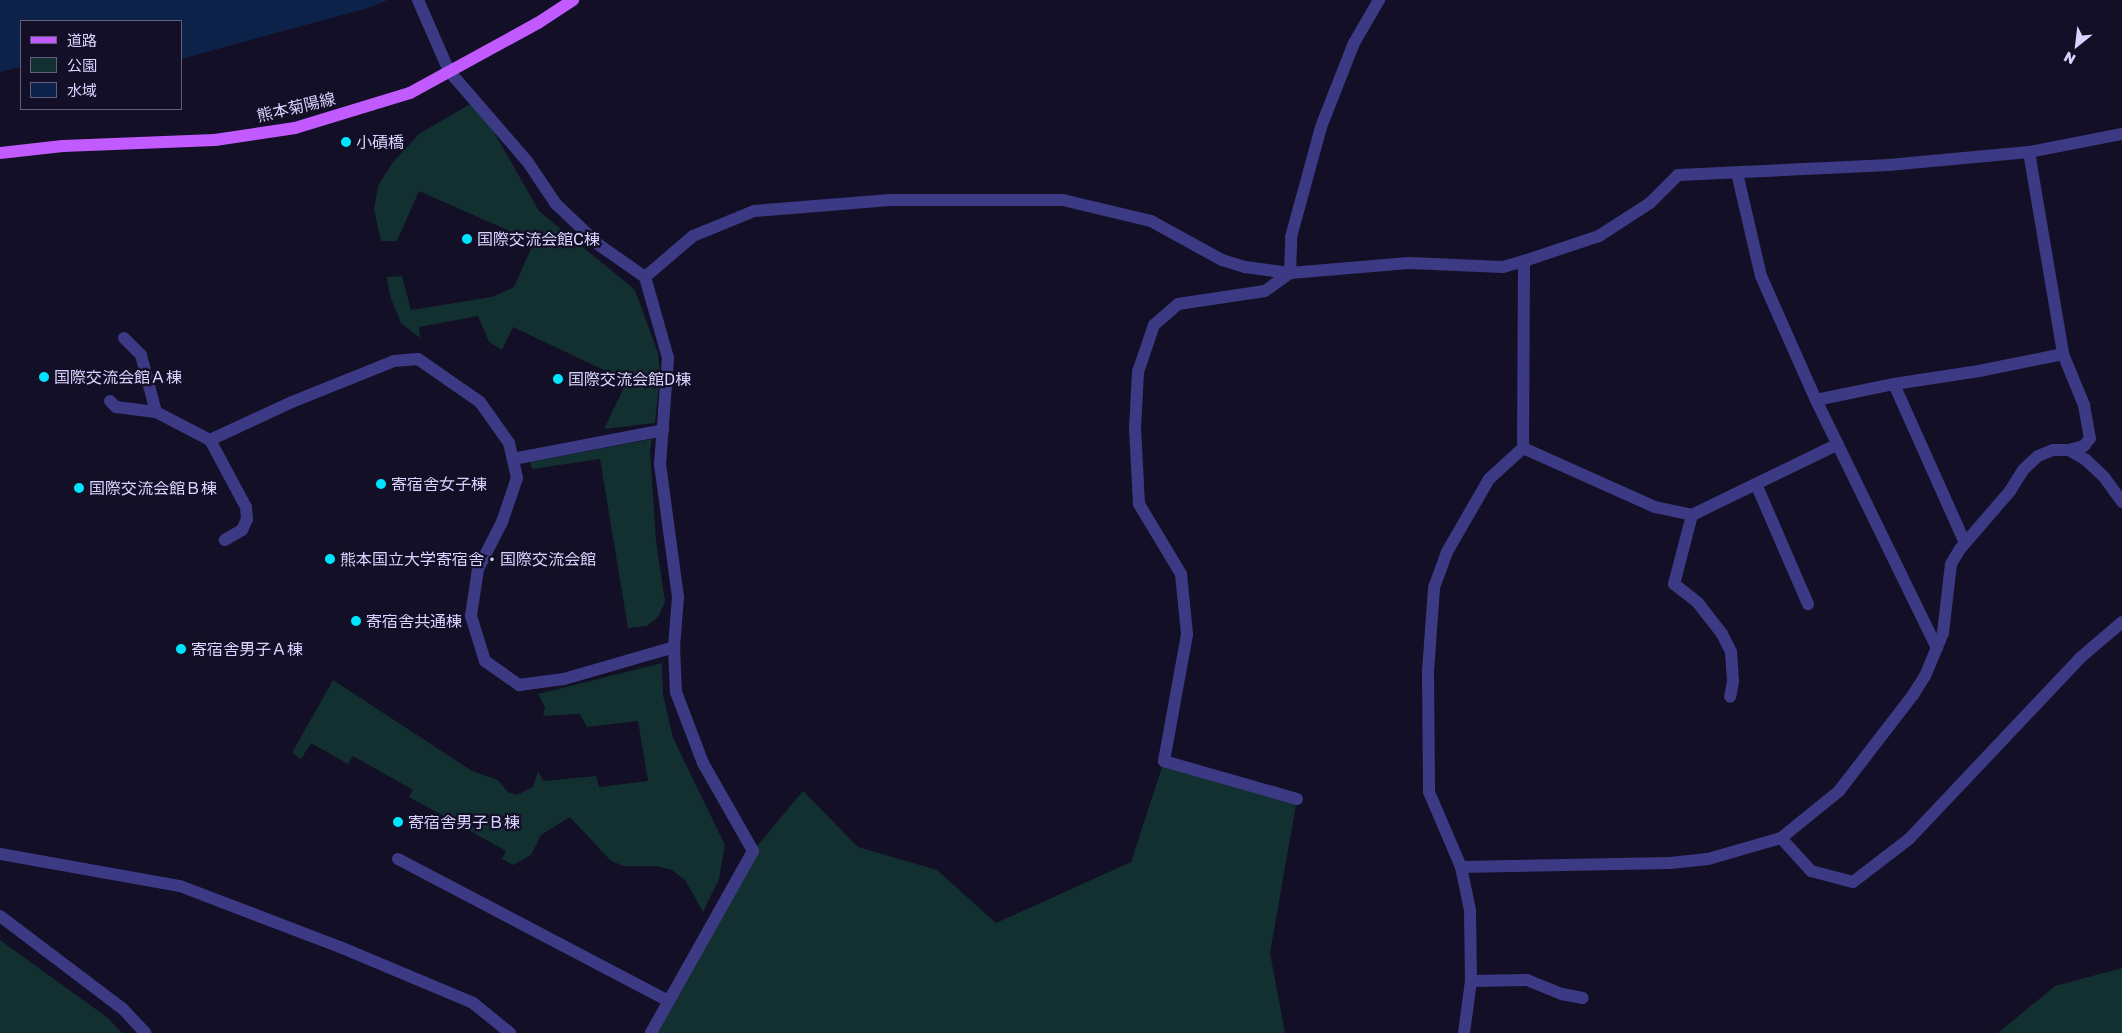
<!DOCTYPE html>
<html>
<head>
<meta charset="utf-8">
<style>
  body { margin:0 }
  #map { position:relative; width:2122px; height:1033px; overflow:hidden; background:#130f26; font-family:"Golos Text","Noto Sans JP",sans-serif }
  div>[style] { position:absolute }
  .green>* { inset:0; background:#12302f }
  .water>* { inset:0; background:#0c2248 }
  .minor>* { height:12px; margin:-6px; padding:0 6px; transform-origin:6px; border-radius:6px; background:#3d3a85 }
  .major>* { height:12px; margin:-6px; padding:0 6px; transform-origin:6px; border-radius:6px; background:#c25bff }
  .dots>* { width:14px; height:14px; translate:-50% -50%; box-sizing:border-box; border:2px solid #130f26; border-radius:50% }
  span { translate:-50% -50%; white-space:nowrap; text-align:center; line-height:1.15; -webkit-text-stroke:4.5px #130f26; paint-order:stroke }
  .street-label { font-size:16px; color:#d9d4ff }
  .poi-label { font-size:16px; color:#d9d4ff }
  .left { translate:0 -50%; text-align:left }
  .legend { position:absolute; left:20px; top:20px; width:162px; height:90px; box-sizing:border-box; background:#130f26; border:1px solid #625e7d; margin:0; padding:6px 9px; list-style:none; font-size:15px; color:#d9d4ff }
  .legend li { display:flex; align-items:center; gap:10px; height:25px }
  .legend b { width:25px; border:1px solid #625e7d }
  .north { position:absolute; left:2052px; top:20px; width:50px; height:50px; -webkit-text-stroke:4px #130f26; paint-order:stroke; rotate:209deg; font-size:14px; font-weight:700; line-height:20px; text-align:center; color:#d9d4ff }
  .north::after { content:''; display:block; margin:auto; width:18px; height:22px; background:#d9d4ff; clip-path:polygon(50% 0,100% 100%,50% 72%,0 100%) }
</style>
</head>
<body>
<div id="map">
  <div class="green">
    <div style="clip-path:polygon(476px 101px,539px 211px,635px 290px,658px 353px,660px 374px,655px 423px,604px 429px,627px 381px,513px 327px,502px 350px,489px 342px,478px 316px,419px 327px,420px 338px,401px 323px,390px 296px,387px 277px,402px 276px,411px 310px,492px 297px,514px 287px,534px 242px,419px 191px,397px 241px,381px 241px,374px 209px,378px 186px,393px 162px,420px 133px)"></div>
    <div style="clip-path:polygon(652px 439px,650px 451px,656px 541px,665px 602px,658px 617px,647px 626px,628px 628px,600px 459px,532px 469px,530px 462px)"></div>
    <div style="clip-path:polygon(662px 663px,663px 695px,673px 738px,725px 845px,719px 879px,703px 912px,685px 880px,672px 870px,657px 866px,623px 866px,610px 860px,570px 817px,541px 835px,531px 855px,513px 865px,502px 859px,506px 851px,409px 797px,413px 790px,353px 756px,348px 764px,311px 743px,301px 759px,292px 753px,333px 680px,472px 771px,498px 780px,508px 792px,517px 795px,533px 787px,538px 771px,543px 781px,596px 776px,599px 787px,648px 781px,638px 721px,587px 727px,580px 714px,543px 716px,545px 707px,538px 694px)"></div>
    <div style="clip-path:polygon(1164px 761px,1297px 799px,1270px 953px,1285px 1033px,651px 1033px,753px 851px,803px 791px,858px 847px,937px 870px,996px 923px,1131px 862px)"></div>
    <div style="clip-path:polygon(0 940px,108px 1018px,122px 1033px,0 1033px)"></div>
    <div style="clip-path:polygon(2122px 968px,2122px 1033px,1998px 1033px,2055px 986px)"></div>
  </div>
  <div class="water">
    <div style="clip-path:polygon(0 0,388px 0,368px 8px,181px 59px,181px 21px,21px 21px,21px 67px,0 72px)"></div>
  </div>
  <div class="minor">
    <div style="left:418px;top:0;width:77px;rotate:66.4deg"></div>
    <div style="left:449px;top:71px;width:119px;rotate:49.1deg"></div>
    <div style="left:527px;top:161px;width:52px;rotate:56deg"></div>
    <div style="left:556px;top:204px;width:59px;rotate:43.6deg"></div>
    <div style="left:599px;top:245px;width:56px;rotate:34.8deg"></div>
    <div style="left:645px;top:277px;width:84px;rotate:74.1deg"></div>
    <div style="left:668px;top:358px;width:106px;rotate:94.3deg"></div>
    <div style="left:660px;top:464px;width:134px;rotate:82.3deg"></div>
    <div style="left:678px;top:597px;width:50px;rotate:94.6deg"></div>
    <div style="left:674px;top:647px;width:45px;rotate:87.5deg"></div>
    <div style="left:676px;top:692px;width:76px;rotate:69.2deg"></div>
    <div style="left:703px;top:763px;width:101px;rotate:60.4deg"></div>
    <div style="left:753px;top:851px;width:209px;rotate:119.3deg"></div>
    <div style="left:2122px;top:134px;width:95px;rotate:169deg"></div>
    <div style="left:2029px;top:152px;width:141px;rotate:174.7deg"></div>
    <div style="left:1889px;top:165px;width:211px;rotate:177.3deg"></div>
    <div style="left:1678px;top:175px;width:40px;rotate:135deg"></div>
    <div style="left:1650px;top:203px;width:61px;rotate:147.1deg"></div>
    <div style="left:1599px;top:236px;width:79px;rotate:161.6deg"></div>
    <div style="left:1524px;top:261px;width:187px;rotate:90.3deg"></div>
    <div style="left:1523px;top:448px;width:46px;rotate:137.6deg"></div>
    <div style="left:1489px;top:479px;width:84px;rotate:119.9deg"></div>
    <div style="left:1447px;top:552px;width:38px;rotate:110deg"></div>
    <div style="left:1434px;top:588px;width:83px;rotate:94.1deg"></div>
    <div style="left:1428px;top:671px;width:121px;rotate:89.5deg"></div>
    <div style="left:1429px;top:792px;width:82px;rotate:66.9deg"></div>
    <div style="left:1461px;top:867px;width:209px;rotate:-1.1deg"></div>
    <div style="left:1670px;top:863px;width:38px;rotate:-6deg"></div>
    <div style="left:1708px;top:859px;width:76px;rotate:-16deg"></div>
    <div style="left:1781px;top:838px;width:45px;rotate:47.7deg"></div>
    <div style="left:1811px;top:871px;width:43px;rotate:14.7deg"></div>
    <div style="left:1853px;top:882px;width:71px;rotate:-37.5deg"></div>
    <div style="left:1909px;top:839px;width:249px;rotate:-46.6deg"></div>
    <div style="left:2080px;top:658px;width:55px;rotate:-40.6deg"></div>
    <div style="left:2029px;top:152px;width:205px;rotate:80.4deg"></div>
    <div style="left:1737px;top:173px;width:106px;rotate:76.9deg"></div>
    <div style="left:1761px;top:276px;width:136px;rotate:66.1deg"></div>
    <div style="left:1816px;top:400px;width:276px;rotate:64deg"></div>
    <div style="left:645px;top:277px;width:63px;rotate:-40.5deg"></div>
    <div style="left:693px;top:236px;width:66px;rotate:-22.3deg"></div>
    <div style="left:754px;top:211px;width:136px;rotate:-4.6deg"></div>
    <div style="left:890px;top:200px;width:173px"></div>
    <div style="left:1063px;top:200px;width:90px;rotate:13.4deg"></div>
    <div style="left:1151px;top:221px;width:81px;rotate:28.8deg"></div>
    <div style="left:1222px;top:260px;width:24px;rotate:17deg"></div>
    <div style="left:1245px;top:267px;width:45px;rotate:7.6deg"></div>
    <div style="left:1290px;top:273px;width:119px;rotate:-4.8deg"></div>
    <div style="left:1409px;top:263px;width:94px;rotate:2.4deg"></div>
    <div style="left:1503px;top:267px;width:22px;rotate:-16deg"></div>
    <div style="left:124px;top:338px;width:24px;rotate:45deg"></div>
    <div style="left:141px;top:355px;width:59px;rotate:75.3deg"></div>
    <div style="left:1816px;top:400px;width:80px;rotate:-11.6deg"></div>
    <div style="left:110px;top:401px;width:8px;rotate:45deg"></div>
    <div style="left:116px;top:407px;width:40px;rotate:7.1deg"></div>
    <div style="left:156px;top:412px;width:61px;rotate:27.4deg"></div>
    <div style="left:210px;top:440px;width:90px;rotate:-24.9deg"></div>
    <div style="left:292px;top:402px;width:110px;rotate:-21.9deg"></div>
    <div style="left:394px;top:361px;width:24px;rotate:-5deg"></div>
    <div style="left:418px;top:359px;width:75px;rotate:34.7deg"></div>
    <div style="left:480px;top:402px;width:50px;rotate:54.7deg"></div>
    <div style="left:509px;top:443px;width:36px;rotate:77deg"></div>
    <div style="left:517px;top:478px;width:46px;rotate:108.8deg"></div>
    <div style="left:502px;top:522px;width:53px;rotate:117.1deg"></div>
    <div style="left:478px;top:569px;width:48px;rotate:98.5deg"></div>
    <div style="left:471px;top:616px;width:47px;rotate:72.7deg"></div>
    <div style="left:485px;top:661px;width:42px;rotate:35.2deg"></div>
    <div style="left:519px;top:685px;width:45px;rotate:-7.6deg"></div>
    <div style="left:564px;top:679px;width:115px;rotate:-16.2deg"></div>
    <div style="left:210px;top:440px;width:76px;rotate:61.8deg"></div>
    <div style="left:246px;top:507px;width:12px;rotate:85deg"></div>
    <div style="left:247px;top:519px;width:12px;rotate:114deg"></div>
    <div style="left:242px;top:530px;width:20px;rotate:150deg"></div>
    <div style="left:1523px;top:448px;width:145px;rotate:24.1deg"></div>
    <div style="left:1655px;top:507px;width:38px;rotate:12deg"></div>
    <div style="left:1692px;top:515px;width:162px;rotate:-25.9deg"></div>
    <div style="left:513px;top:459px;width:153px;rotate:-10.9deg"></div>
    <div style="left:1756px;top:484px;width:131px;rotate:66.6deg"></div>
    <div style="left:1692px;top:515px;width:71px;rotate:104.6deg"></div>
    <div style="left:1674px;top:584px;width:31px;rotate:38deg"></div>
    <div style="left:1698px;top:603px;width:39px;rotate:52deg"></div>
    <div style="left:1722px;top:634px;width:20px;rotate:63deg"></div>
    <div style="left:1731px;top:652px;width:30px;rotate:86deg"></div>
    <div style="left:1733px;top:682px;width:15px;rotate:101deg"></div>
    <div style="left:1965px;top:543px;width:174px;rotate:-114.1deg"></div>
    <div style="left:1894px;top:384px;width:86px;rotate:-8.7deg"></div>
    <div style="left:1979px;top:371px;width:86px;rotate:-11.4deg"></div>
    <div style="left:2063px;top:354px;width:55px;rotate:67.6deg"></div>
    <div style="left:2084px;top:405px;width:34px;rotate:80deg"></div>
    <div style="left:2090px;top:438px;width:10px;rotate:127deg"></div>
    <div style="left:2084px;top:446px;width:16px;rotate:165deg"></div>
    <div style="left:1297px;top:799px;width:138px;rotate:-164.1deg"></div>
    <div style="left:1164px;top:761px;width:129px;rotate:-79.7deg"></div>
    <div style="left:1187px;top:634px;width:60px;rotate:-95.7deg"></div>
    <div style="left:1181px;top:574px;width:82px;rotate:-121deg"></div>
    <div style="left:1139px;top:504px;width:76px;rotate:-93deg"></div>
    <div style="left:1135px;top:428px;width:56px;rotate:-86.9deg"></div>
    <div style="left:1138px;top:372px;width:50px;rotate:-71.2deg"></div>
    <div style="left:1154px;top:325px;width:32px;rotate:-41deg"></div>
    <div style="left:1178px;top:304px;width:88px;rotate:-8.5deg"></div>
    <div style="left:1265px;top:291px;width:31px;rotate:-36deg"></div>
    <div style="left:1290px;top:273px;width:36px;rotate:-88deg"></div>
    <div style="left:1291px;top:237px;width:114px;rotate:-74.7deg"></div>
    <div style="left:1321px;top:127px;width:90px;rotate:-68.6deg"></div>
    <div style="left:1354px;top:43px;width:50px;rotate:-59.8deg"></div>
    <div style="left:1781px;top:838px;width:75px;rotate:-39deg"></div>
    <div style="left:1839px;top:791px;width:121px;rotate:-52.4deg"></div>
    <div style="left:1913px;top:695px;width:22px;rotate:-58deg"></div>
    <div style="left:1925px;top:676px;width:47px;rotate:-67.3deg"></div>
    <div style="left:1943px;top:633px;width:69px;rotate:-83.4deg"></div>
    <div style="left:1951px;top:564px;width:17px;rotate:-59deg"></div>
    <div style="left:1960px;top:549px;width:77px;rotate:-49.2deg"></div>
    <div style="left:2010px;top:491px;width:25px;rotate:-58deg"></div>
    <div style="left:2023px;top:470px;width:21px;rotate:-43deg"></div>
    <div style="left:2038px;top:456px;width:16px;rotate:-22deg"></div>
    <div style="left:2053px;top:450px;width:16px"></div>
    <div style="left:2069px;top:450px;width:20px;rotate:30deg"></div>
    <div style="left:2086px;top:460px;width:25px;rotate:43deg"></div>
    <div style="left:2104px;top:477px;width:31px;rotate:54deg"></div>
    <div style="left:0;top:854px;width:183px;rotate:10.1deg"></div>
    <div style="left:180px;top:886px;width:171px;rotate:20.9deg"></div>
    <div style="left:340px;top:947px;width:144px;rotate:22.8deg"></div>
    <div style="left:473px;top:1003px;width:48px;rotate:39deg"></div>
    <div style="left:398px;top:859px;width:305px;rotate:27.7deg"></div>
    <div style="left:1461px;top:867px;width:44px;rotate:78.2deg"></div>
    <div style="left:1470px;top:910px;width:71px;rotate:89.2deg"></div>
    <div style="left:1471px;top:981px;width:52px;rotate:97.7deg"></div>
    <div style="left:0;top:916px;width:154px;rotate:37.1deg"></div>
    <div style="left:123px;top:1009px;width:33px;rotate:47deg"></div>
    <div style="left:1471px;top:981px;width:56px;rotate:-1deg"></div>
    <div style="left:1527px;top:980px;width:38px;rotate:22deg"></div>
    <div style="left:1562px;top:994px;width:21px;rotate:11deg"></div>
  </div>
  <div class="major">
    <div style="left:0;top:153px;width:63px;rotate:-6.3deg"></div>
    <div style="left:63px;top:146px;width:152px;rotate:-2.3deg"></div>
    <div style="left:215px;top:140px;width:81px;rotate:-8.5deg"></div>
    <div style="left:295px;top:128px;width:120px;rotate:-16.9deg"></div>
    <div style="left:410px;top:93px;width:146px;rotate:-28.7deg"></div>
    <div style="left:538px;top:23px;width:42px;rotate:-33.3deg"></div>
  </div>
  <div class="dots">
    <div style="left:346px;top:142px;background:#00e5ff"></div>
    <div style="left:467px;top:239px;background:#00e5ff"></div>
    <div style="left:44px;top:377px;background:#00e5ff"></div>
    <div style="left:558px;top:379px;background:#00e5ff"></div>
    <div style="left:381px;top:484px;background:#00e5ff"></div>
    <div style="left:79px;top:488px;background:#00e5ff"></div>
    <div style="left:330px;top:559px;background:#00e5ff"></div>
    <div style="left:356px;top:621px;background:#00e5ff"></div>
    <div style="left:181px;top:649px;background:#00e5ff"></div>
    <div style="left:398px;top:822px;background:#00e5ff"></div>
  </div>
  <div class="street-label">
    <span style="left:296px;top:107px;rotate:-13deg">熊本菊陽線</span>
  </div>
  <div class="poi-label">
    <span class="left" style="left:356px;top:142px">小磧橋</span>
    <span class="left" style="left:477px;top:239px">国際交流会館C棟</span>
    <span class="left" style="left:54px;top:377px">国際交流会館Ａ棟</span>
    <span class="left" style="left:568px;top:379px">国際交流会館D棟</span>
    <span class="left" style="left:391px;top:484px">寄宿舎女子棟</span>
    <span class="left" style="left:89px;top:488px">国際交流会館Ｂ棟</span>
    <span class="left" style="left:340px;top:559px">熊本国立大学寄宿舎・国際交流会館</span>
    <span class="left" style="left:366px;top:621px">寄宿舎共通棟</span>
    <span class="left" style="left:191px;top:649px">寄宿舎男子Ａ棟</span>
    <span class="left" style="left:408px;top:822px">寄宿舎男子Ｂ棟</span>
  </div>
  <ul class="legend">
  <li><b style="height:6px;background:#c25bff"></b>道路</li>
  <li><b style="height:14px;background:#12302f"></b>公園</li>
  <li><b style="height:14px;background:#0c2248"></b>水域</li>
  </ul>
  <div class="north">N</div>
</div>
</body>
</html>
